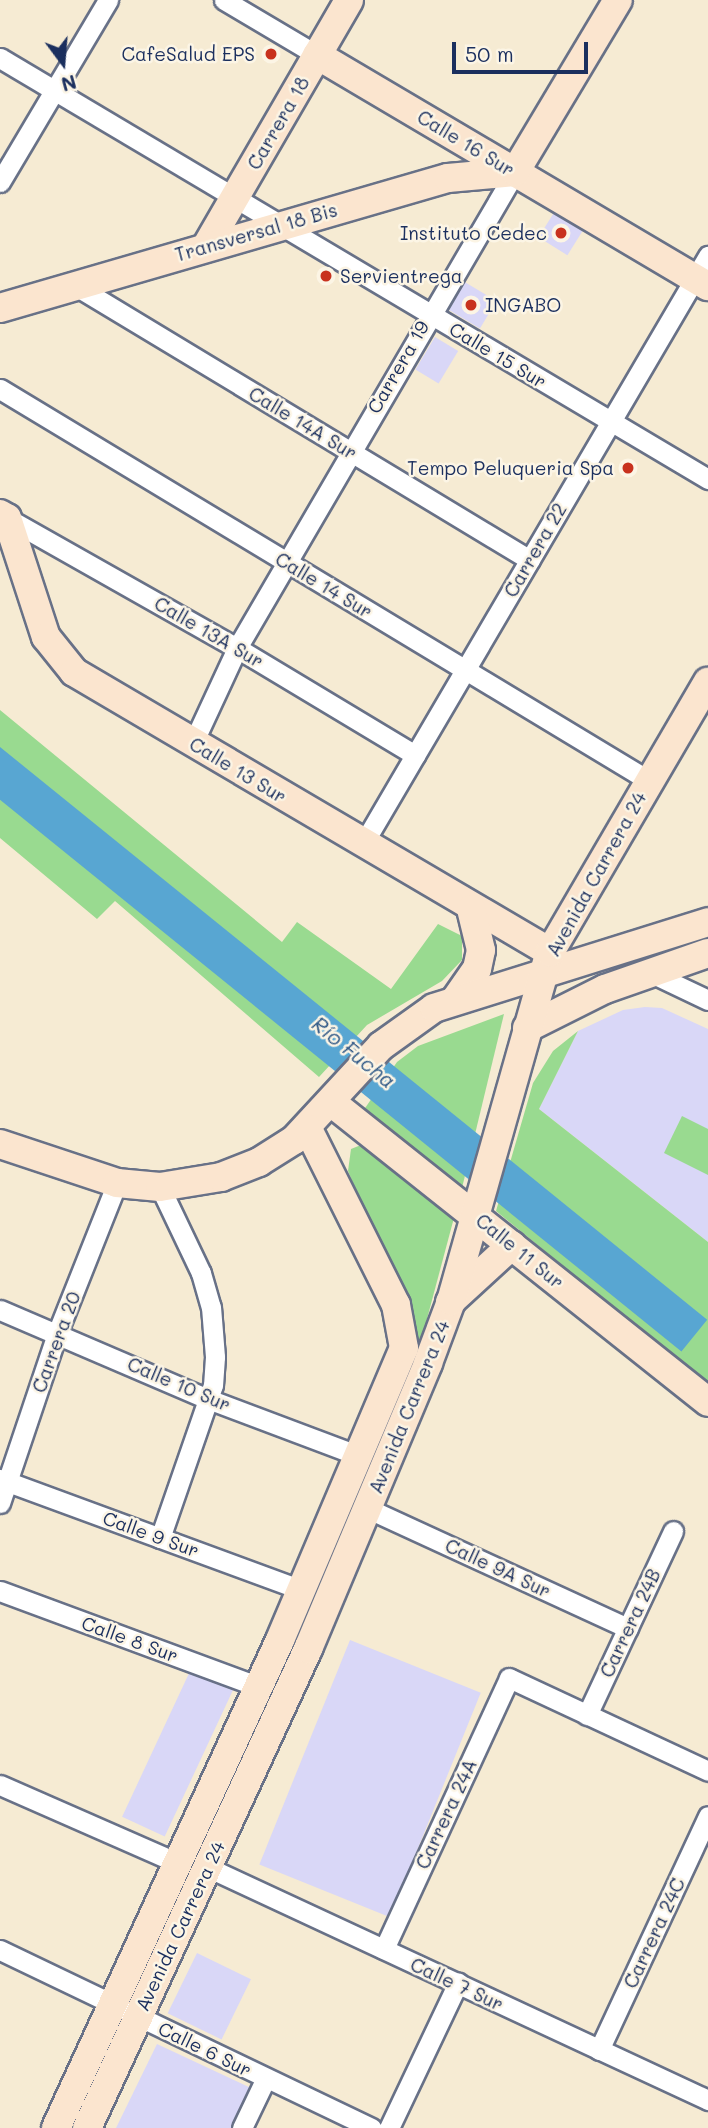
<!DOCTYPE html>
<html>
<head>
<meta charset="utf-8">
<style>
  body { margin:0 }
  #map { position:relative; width:708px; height:2128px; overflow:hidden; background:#f6ebd3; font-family:Mali,sans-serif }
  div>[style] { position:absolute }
  .built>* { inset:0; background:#d9d7f7; transform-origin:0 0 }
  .green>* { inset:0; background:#99da90 }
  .water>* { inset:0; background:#58a6d2; transform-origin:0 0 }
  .roads { filter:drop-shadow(2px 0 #687187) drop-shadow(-2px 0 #687187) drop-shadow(0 2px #687187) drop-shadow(0 -2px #687187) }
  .street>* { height:19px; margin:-9.5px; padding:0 9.5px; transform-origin:9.5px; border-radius:9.5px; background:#fff }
  .secondary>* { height:28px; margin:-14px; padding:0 14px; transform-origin:14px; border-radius:14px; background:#fbe5cf }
  .dots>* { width:19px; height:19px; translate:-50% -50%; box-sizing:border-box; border:4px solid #fcf5e5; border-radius:50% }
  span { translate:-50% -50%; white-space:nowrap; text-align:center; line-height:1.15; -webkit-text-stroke:5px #fcf5e5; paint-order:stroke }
  .poi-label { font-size:19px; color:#1b2f5e }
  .right { translate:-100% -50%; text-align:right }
  .left { translate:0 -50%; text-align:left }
  .street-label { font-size:19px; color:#1b2f5e }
  .water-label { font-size:21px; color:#305987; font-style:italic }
  .north { position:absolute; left:28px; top:28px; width:70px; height:70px; -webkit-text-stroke:5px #fcf5e5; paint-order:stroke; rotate:164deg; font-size:19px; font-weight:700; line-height:28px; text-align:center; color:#1b2f5e }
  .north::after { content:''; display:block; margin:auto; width:24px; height:32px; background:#1b2f5e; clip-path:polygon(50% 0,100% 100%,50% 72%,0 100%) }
  .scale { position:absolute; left:452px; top:42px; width:136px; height:32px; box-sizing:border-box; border:4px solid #1b2f5e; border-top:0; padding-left:9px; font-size:21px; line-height:24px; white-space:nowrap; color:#1b2f5e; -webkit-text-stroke:5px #fcf5e5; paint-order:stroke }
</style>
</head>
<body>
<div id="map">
  <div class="built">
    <div style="left:555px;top:211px;width:34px;height:31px;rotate:32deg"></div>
    <div style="left:463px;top:281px;width:39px;height:32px;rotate:31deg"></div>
    <div style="left:435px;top:337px;width:27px;height:38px;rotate:31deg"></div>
    <div style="clip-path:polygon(645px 1007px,662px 1008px,708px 1029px,708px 1242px,539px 1109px,578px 1031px,623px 1010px)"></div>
    <div style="left:350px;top:1640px;width:141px;height:242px;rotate:22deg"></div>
    <div style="left:191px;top:1669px;width:47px;height:163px;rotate:25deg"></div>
    <div style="left:197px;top:1953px;width:60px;height:67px;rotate:26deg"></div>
    <div style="clip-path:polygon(157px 2044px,251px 2088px,232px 2128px,116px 2128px)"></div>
  </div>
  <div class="green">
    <div style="clip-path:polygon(0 710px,282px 942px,297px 922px,391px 989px,438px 924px,462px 936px,462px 960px,442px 981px,367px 1025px,319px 1077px,115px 901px,97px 919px,0 838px)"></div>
    <div style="clip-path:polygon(504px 1014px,462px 1188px,363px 1111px,397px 1062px,418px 1046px)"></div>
    <div style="clip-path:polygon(578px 1031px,539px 1109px,708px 1242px,708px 1385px,496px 1211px,533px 1083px,553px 1051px)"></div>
    <div style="clip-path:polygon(682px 1116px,708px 1129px,708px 1175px,664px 1153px)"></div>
    <div style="clip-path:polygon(366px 1143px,455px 1214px,420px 1345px,348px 1171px,351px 1149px)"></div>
  </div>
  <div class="water">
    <div style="left:0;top:747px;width:910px;height:41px;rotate:39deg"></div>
  </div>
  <div class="roads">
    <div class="street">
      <div style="left:224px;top:0;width:108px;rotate:30.6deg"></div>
      <div style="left:0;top:58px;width:824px;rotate:30.74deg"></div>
      <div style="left:0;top:182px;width:212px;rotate:-59.3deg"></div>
      <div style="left:76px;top:286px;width:530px;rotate:31.11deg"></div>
      <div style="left:0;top:389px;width:757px;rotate:31.11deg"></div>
      <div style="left:7px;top:518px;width:264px;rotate:29.5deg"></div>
      <div style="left:237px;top:648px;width:208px;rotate:31deg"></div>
      <div style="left:193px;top:743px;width:105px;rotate:-65.1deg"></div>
      <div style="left:237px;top:648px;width:551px;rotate:-59.71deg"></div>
      <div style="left:363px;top:844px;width:682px;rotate:-59.6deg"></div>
      <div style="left:649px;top:972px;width:65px;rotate:25.4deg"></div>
      <div style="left:160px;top:1187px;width:95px;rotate:64.5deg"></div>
      <div style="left:201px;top:1273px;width:35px;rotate:74deg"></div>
      <div style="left:211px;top:1307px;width:50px;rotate:85.4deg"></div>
      <div style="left:215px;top:1357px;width:28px;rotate:94deg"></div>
      <div style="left:213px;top:1385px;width:162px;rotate:109.1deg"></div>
      <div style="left:0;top:1310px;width:226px;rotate:23.2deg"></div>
      <div style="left:208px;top:1399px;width:162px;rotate:20.6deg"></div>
      <div style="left:0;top:1479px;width:322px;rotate:20.2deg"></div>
      <div style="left:0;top:1503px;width:182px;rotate:-71.4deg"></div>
      <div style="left:58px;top:1331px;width:159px;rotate:-68.3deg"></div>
      <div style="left:369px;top:1509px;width:285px;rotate:24.7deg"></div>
      <div style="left:0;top:1591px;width:276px;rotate:20.3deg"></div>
      <div style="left:587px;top:1715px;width:203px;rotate:-64.9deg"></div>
      <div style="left:0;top:1785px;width:194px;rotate:23.7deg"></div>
      <div style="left:207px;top:1867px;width:553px;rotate:24.94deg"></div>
      <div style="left:384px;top:1949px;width:298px;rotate:-65.2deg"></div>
      <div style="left:509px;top:1678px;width:220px;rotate:25deg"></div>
      <div style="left:0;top:1950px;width:412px;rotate:25.6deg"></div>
      <div style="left:599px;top:2050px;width:258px;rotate:-65deg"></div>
      <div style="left:242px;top:2128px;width:55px;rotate:-64.4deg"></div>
      <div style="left:389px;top:2128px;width:161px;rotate:-64.6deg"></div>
    </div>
    <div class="secondary">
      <div style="left:317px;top:55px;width:454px;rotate:30.6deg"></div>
      <div style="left:206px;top:247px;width:285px;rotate:-59.9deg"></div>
      <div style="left:0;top:308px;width:466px;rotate:-16.2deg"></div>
      <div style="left:448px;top:178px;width:67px;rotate:-5.1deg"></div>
      <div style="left:515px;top:172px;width:200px;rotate:-59.1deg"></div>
      <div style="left:0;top:514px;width:8px;rotate:30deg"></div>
      <div style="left:7px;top:518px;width:125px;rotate:71.9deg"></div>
      <div style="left:46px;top:637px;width:45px;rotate:51.3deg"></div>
      <div style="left:74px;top:672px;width:552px;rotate:30.47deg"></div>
      <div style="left:455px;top:1000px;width:38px;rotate:-55deg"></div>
      <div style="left:477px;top:969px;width:19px;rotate:-78deg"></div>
      <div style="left:481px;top:950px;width:42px;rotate:-103.7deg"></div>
      <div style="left:527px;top:1028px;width:87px;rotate:-26.6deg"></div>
      <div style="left:605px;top:989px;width:109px;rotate:-19.3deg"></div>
      <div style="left:331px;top:1102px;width:482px;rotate:38.5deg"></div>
      <div style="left:0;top:1144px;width:123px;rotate:18.4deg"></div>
      <div style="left:117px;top:1183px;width:43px;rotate:5.3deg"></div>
      <div style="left:160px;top:1187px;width:62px;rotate:-9.3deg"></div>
      <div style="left:221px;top:1177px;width:41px;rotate:-21.5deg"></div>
      <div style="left:259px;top:1162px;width:41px;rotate:-32.2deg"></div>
      <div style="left:294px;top:1140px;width:128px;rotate:-47.2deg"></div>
      <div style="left:381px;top:1046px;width:65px;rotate:-35.6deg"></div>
      <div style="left:434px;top:1008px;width:287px;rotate:-17.4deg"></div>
      <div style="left:450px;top:1302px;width:84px;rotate:-42.6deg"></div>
      <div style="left:56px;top:2128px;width:537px;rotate:-65.34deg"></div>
      <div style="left:280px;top:1640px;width:317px;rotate:-67deg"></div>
      <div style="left:404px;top:1348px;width:44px;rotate:-100.5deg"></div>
      <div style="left:396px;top:1305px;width:197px;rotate:-116.6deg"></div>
      <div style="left:87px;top:2128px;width:528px;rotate:-65.23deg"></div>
      <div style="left:308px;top:1649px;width:310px;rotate:-67.2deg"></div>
      <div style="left:428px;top:1363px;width:66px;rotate:-69.6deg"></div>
      <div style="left:451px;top:1301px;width:363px;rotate:-74.2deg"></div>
      <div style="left:550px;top:952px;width:313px;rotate:-59.7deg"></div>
    </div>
  </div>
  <div class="dots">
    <div style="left:271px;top:54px;background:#c8321e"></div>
    <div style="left:561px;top:233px;background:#c8321e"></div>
    <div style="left:326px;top:276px;background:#c8321e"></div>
    <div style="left:471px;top:305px;background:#c8321e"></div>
    <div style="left:628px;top:468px;background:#c8321e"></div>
  </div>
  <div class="poi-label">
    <span class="right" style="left:255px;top:54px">CafeSalud EPS</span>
    <span class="right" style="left:547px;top:233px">Instituto Cedec</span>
    <span class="left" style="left:340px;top:276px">Servientrega</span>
    <span class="left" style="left:485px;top:305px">INGABO</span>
    <span class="right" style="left:614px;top:468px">Tempo Peluqueria Spa</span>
  </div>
  <div class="street-label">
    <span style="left:278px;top:123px;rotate:-60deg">Carrera 18</span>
    <span style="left:466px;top:143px;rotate:31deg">Calle 16 Sur</span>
    <span style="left:256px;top:232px;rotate:-16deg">Transversal 18 Bis</span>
    <span style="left:498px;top:355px;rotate:31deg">Calle 15 Sur</span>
    <span style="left:398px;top:367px;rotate:-60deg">Carrera 19</span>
    <span style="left:303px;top:423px;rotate:31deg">Calle 14A Sur</span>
    <span style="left:535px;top:550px;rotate:-60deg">Carrera 22</span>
    <span style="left:324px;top:585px;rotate:31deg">Calle 14 Sur</span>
    <span style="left:209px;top:632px;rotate:30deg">Calle 13A Sur</span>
    <span style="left:238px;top:770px;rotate:31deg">Calle 13 Sur</span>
    <span style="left:596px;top:874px;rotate:-61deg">Avenida Carrera 24</span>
    <span style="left:520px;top:1251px;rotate:39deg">Calle 11 Sur</span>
    <span style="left:56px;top:1342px;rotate:-70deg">Carrera 20</span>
    <span style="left:179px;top:1384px;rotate:23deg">Calle 10 Sur</span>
    <span style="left:409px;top:1407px;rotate:-68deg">Avenida Carrera 24</span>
    <span style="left:151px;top:1534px;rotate:20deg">Calle 9 Sur</span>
    <span style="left:498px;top:1568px;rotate:25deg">Calle 9A Sur</span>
    <span style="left:630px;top:1623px;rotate:-65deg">Carrera 24B</span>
    <span style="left:130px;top:1639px;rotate:20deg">Calle 8 Sur</span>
    <span style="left:446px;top:1814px;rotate:-65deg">Carrera 24A</span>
    <span style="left:180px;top:1926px;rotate:-65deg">Avenida Carrera 24</span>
    <span style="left:654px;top:1933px;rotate:-65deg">Carrera 24C</span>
    <span style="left:457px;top:1984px;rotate:25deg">Calle 7 Sur</span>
    <span style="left:205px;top:2049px;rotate:26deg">Calle 6 Sur</span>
  </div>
  <div class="water-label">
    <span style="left:354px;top:1052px;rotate:39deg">Río Fucha</span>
  </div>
  <div class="north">N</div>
  <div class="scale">50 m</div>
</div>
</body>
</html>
